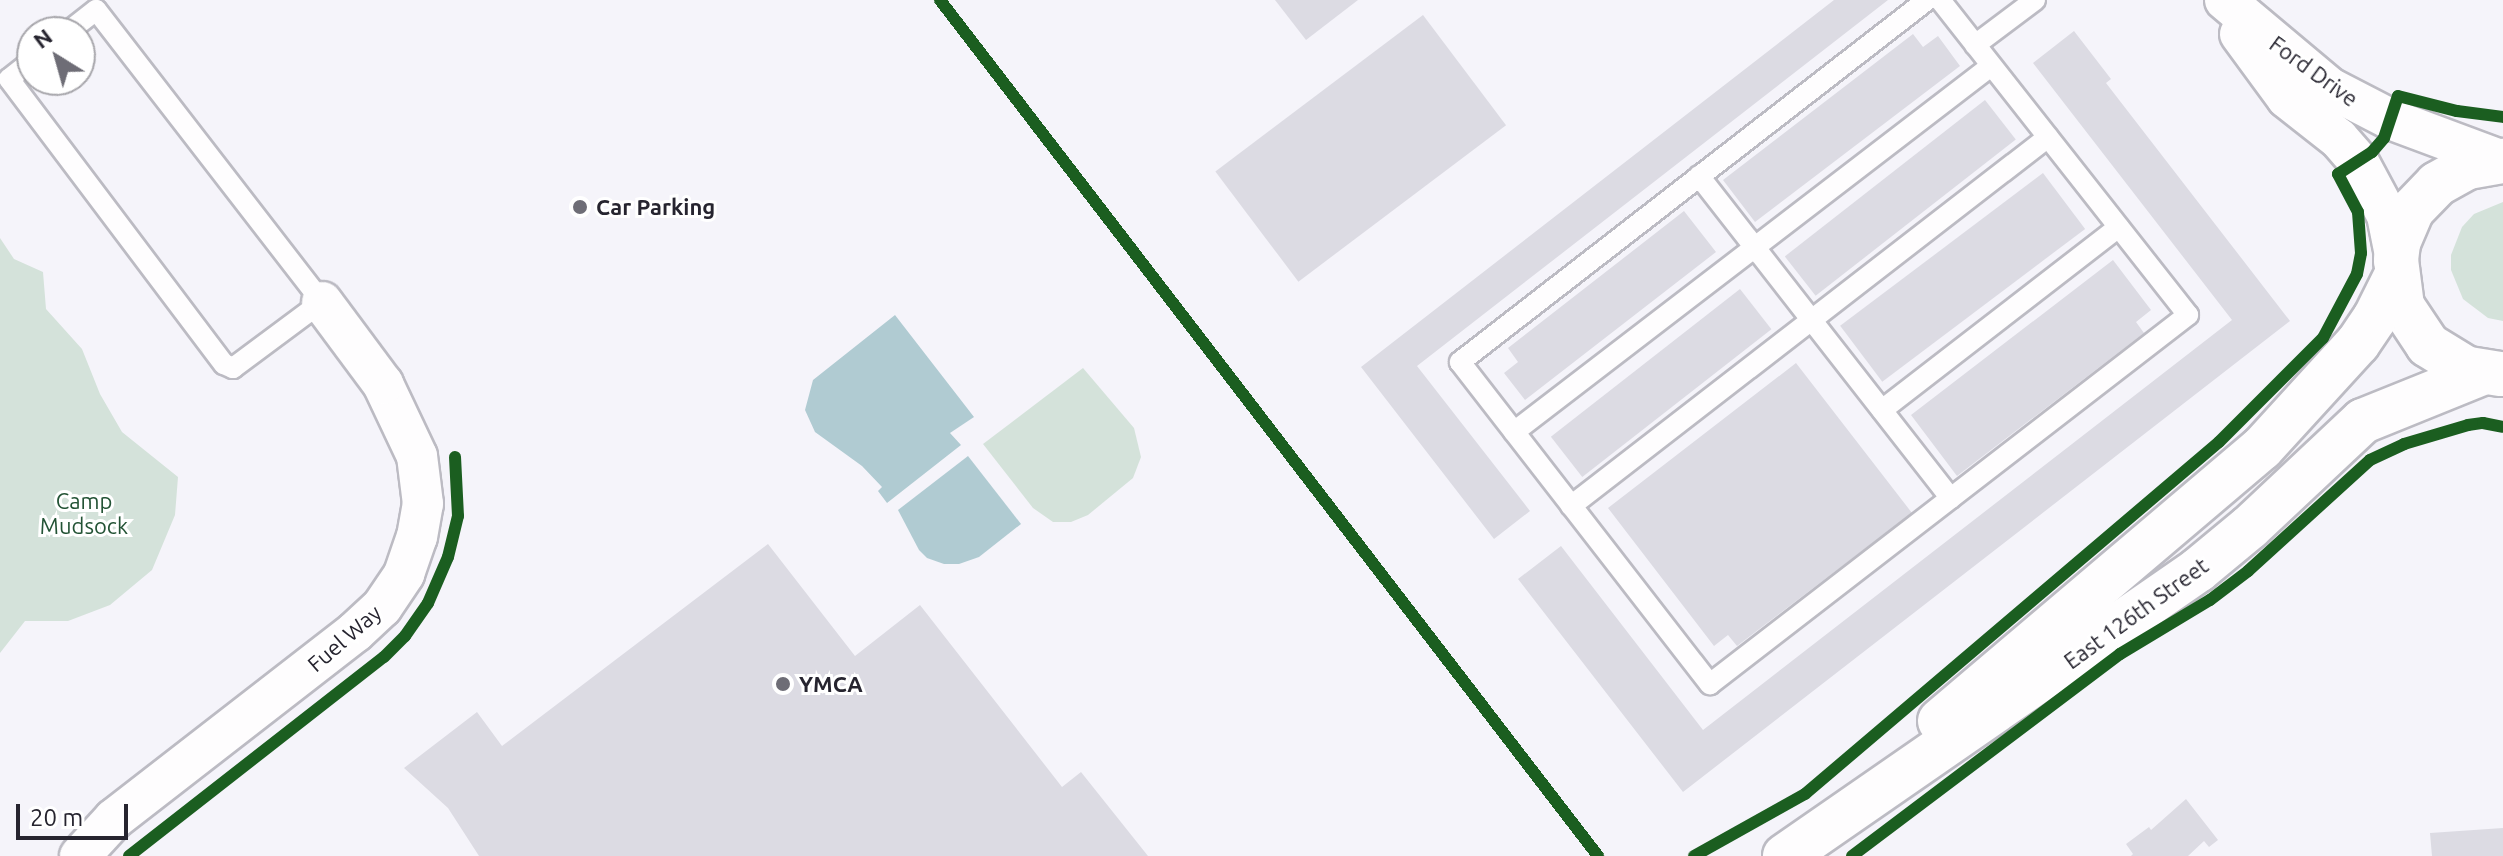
<!DOCTYPE html>
<html>
<head>
<meta charset="utf-8">
<style>
  body { margin:0 }
  #map { position:relative; width:2503px; height:856px; overflow:hidden; background:#f5f4fa; font-family:Ubuntu,sans-serif }
  div>[style] { position:absolute }
  .green>* { inset:0; background:#d4e2da }
  .water>* { inset:0; background:#b0cbd2 }
  .building>* { inset:0; background:#dcdbe3; transform-origin:0 0 }
  .roads { filter:drop-shadow(2px 0 #bcbbc3) drop-shadow(-2px 0 #bcbbc3) drop-shadow(0 2px #bcbbc3) drop-shadow(0 -2px #bcbbc3) }
  .service>* { height:20px; margin:-10px; padding:0 10px; transform-origin:10px; border-radius:10px; background:#fefdfe }
  .minor>* { height:40px; margin:-20px; padding:0 20px; transform-origin:20px; border-radius:20px; background:#fefdfe }
  .secondary>* { height:44px; margin:-22px; padding:0 22px; transform-origin:22px; border-radius:22px; background:#fefdfe }
  .cycleway>* { height:12px; margin:-6px; padding:0 6px; transform-origin:6px; border-radius:6px; background:#1b5e20 }
  .dots>* { width:22px; height:22px; translate:-50% -50%; box-sizing:border-box; border:4px solid #fff; border-radius:50% }
  span { translate:-50% -50%; white-space:nowrap; text-align:center; line-height:1.15; -webkit-text-stroke:6px #fff; paint-order:stroke }
  .street-label { font-size:22px; color:#26242f }
  .poi-label { font-size:22px; color:#26242f; font-weight:700 }
  .left { translate:0 -50%; text-align:left }
  .park-label { font-size:22px; color:#235335 }
  .north { position:absolute; left:16px; top:16px; width:80px; height:80px; box-sizing:border-box; background:#fff; border:2px solid #a8a7ac; border-radius:50%; rotate:323deg; font-size:22px; font-weight:700; line-height:32px; text-align:center; color:#26242f }
  .north::after { content:''; display:block; margin:auto; width:28px; height:36px; background:#6e6d76; clip-path:polygon(50% 0,100% 100%,50% 72%,0 100%) }
  .scale { position:absolute; left:16px; top:804px; width:112px; height:36px; box-sizing:border-box; border:4px solid #26242f; border-top:0; padding-left:10px; font-size:24px; line-height:28px; white-space:nowrap; color:#26242f; -webkit-text-stroke:6px #fff; paint-order:stroke }
</style>
</head>
<body>
<div id="map">
  <div class="green">
    <div style="clip-path:polygon(2503px 202px,2503px 321px,2488px 318px,2463px 299px,2451px 270px,2451px 255px,2462px 227px,2474px 214px)"></div>
    <div style="clip-path:polygon(0 238px,14px 259px,43px 272px,46px 309px,82px 349px,100px 394px,122px 432px,178px 477px,175px 515px,152px 570px,110px 605px,68px 621px,25px 621px,0 653px)"></div>
    <div style="clip-path:polygon(1083px 368px,1134px 428px,1141px 457px,1133px 478px,1088px 515px,1071px 522px,1053px 522px,1033px 508px,983px 444px)"></div>
  </div>
  <div class="water">
    <div style="clip-path:polygon(895px 315px,974px 417px,950px 433px,961px 445px,887px 503px,878px 491px,882px 487px,862px 466px,815px 432px,805px 410px,813px 380px)"></div>
    <div style="clip-path:polygon(968px 456px,1021px 524px,979px 557px,959px 564px,944px 564px,927px 558px,919px 550px,898px 510px)"></div>
  </div>
  <div class="building">
    <div style="clip-path:polygon(1275px 0,1358px 0,1306px 40px)"></div>
    <div style="clip-path:polygon(1834px 0,1888px 0,1417px 366px,1530px 511px,1494px 539px,1361px 367px)"></div>
    <div style="left:1423px;top:15px;width:138px;height:260px;rotate:53deg"></div>
    <div style="clip-path:polygon(2074px 31px,2111px 79px,2106px 83px,2290px 321px,1683px 792px,1518px 579px,1561px 546px,1703px 730px,2232px 320px,2033px 63px)"></div>
    <div style="clip-path:polygon(1913px 34px,1923px 47px,1938px 36px,1960px 66px,1755px 222px,1723px 180px)"></div>
    <div style="left:1985px;top:100px;width:50px;height:254px;rotate:52deg"></div>
    <div style="left:2043px;top:173px;width:70px;height:254px;rotate:53deg"></div>
    <div style="clip-path:polygon(1684px 211px,1716px 252px,1525px 400px,1504px 373px,1518px 362px,1508px 348px)"></div>
    <div style="clip-path:polygon(2113px 260px,2151px 310px,2136px 322px,2144px 333px,1957px 476px,1911px 415px)"></div>
    <div style="left:1740px;top:289px;width:51px;height:240px;rotate:52deg"></div>
    <div style="clip-path:polygon(1796px 363px,1912px 513px,1737px 646px,1728px 635px,1714px 646px,1608px 508px)"></div>
    <div style="clip-path:polygon(768px 544px,855px 656px,920px 605px,1062px 787px,1081px 772px,1148px 856px,479px 856px,448px 808px,404px 768px,477px 712px,502px 746px)"></div>
    <div style="clip-path:polygon(2186px 799px,2218px 840px,2209px 847px,2204px 841px,2188px 856px,2131px 856px,2133px 854px,2126px 844px,2149px 827px,2151px 830px)"></div>
    <div style="clip-path:polygon(2503px 828px,2503px 856px,2432px 856px,2430px 833px)"></div>
  </div>
  <div class="roads">
    <div class="service">
      <div style="left:1927px;top:0;width:591px;rotate:142.22deg"></div>
      <div style="left:1460px;top:362px;width:408px;rotate:52.2deg"></div>
      <div style="left:1710px;top:684px;width:604px;rotate:-37.67deg"></div>
      <div style="left:2188px;top:315px;width:401px;rotate:-128.2deg"></div>
      <div style="left:1975px;top:45px;width:75px;rotate:-36.9deg"></div>
      <div style="left:32px;top:61px;width:29px;rotate:142deg"></div>
      <div style="left:9px;top:79px;width:357px;rotate:53deg"></div>
      <div style="left:224px;top:364px;width:10px;rotate:24deg"></div>
      <div style="left:233px;top:368px;width:111px;rotate:-36.6deg"></div>
      <div style="left:322px;top:302px;width:369px;rotate:-127.7deg"></div>
      <div style="left:96px;top:10px;width:36px;rotate:142deg"></div>
      <div style="left:1699px;top:176px;width:409px;rotate:52deg"></div>
      <div style="left:1882px;top:410px;width:299px;rotate:-37.7deg"></div>
      <div style="left:1514px;top:432px;width:601px;rotate:-37.5deg"></div>
      <div style="left:1571px;top:506px;width:603px;rotate:-37.72deg"></div>
    </div>
    <div class="minor">
      <div style="left:2225px;top:0;width:137px;rotate:40deg"></div>
      <div style="left:2330px;top:88px;width:68px;rotate:27.3deg"></div>
      <div style="left:2390px;top:119px;width:121px;rotate:20.4deg"></div>
      <div style="left:2240px;top:34px;width:79px;rotate:53.7deg"></div>
      <div style="left:2287px;top:98px;width:66px;rotate:38.3deg"></div>
      <div style="left:2339px;top:139px;width:29px;rotate:49deg"></div>
      <div style="left:2358px;top:161px;width:61px;rotate:61.8deg"></div>
      <div style="left:2387px;top:215px;width:46px;rotate:78.7deg"></div>
      <div style="left:80px;top:856px;width:50px;rotate:-47.4deg"></div>
      <div style="left:114px;top:819px;width:305px;rotate:-37.8deg"></div>
      <div style="left:355px;top:632px;width:37px;rotate:-43deg"></div>
      <div style="left:382px;top:607px;width:40px;rotate:-56deg"></div>
      <div style="left:404px;top:574px;width:39px;rotate:-71deg"></div>
      <div style="left:417px;top:537px;width:34px;rotate:-80deg"></div>
      <div style="left:423px;top:504px;width:48px;rotate:-97.1deg"></div>
      <div style="left:417px;top:456px;width:80px;rotate:-115.3deg"></div>
      <div style="left:383px;top:384px;width:102px;rotate:-126.6deg"></div>
    </div>
    <div class="secondary">
      <div style="left:2500px;top:374px;width:33px;rotate:-171deg"></div>
      <div style="left:2467px;top:369px;width:46px;rotate:-148.4deg"></div>
      <div style="left:2428px;top:345px;width:47px;rotate:-123.7deg"></div>
      <div style="left:2402px;top:306px;width:46px;rotate:-97.4deg"></div>
      <div style="left:2396px;top:260px;width:17px;rotate:-83deg"></div>
      <div style="left:2398px;top:243px;width:36px;rotate:-67deg"></div>
      <div style="left:2412px;top:210px;width:36px;rotate:-46deg"></div>
      <div style="left:2437px;top:184px;width:35px;rotate:-29deg"></div>
      <div style="left:2468px;top:167px;width:36px;rotate:-10deg"></div>
      <div style="left:1940px;top:721px;width:422px;rotate:-40.3deg"></div>
      <div style="left:2262px;top:448px;width:142px;rotate:-47.6deg"></div>
      <div style="left:2358px;top:343px;width:30px;rotate:-56deg"></div>
      <div style="left:2375px;top:318px;width:47px;rotate:-63.4deg"></div>
      <div style="left:1785px;top:856px;width:502px;rotate:-34.7deg"></div>
      <div style="left:2198px;top:570px;width:67px;rotate:-39.6deg"></div>
      <div style="left:2250px;top:527px;width:155px;rotate:-43.2deg"></div>
      <div style="left:2363px;top:421px;width:128px;rotate:-22deg"></div>
    </div>
  </div>
  <div class="cycleway">
    <div style="left:940px;top:0;width:1080px;rotate:52.45deg"></div>
    <div style="left:129px;top:856px;width:323px;rotate:-38deg"></div>
    <div style="left:384px;top:657px;width:30px;rotate:-45deg"></div>
    <div style="left:405px;top:636px;width:40px;rotate:-55.1deg"></div>
    <div style="left:428px;top:603px;width:50px;rotate:-66.5deg"></div>
    <div style="left:448px;top:557px;width:42px;rotate:-76.3deg"></div>
    <div style="left:458px;top:516px;width:59px;rotate:-92.9deg"></div>
    <div style="left:1694px;top:856px;width:127px;rotate:-29.2deg"></div>
    <div style="left:1805px;top:794px;width:543px;rotate:-40.37deg"></div>
    <div style="left:2219px;top:442px;width:147px;rotate:-45deg"></div>
    <div style="left:2323px;top:338px;width:72px;rotate:-62deg"></div>
    <div style="left:2357px;top:274px;width:21px;rotate:-79deg"></div>
    <div style="left:2361px;top:253px;width:41px;rotate:-94.2deg"></div>
    <div style="left:2358px;top:212px;width:43px;rotate:-117.8deg"></div>
    <div style="left:2338px;top:174px;width:40px;rotate:-32.9deg"></div>
    <div style="left:2372px;top:152px;width:18px;rotate:-49deg"></div>
    <div style="left:2384px;top:138px;width:44px;rotate:-71.6deg"></div>
    <div style="left:2398px;top:96px;width:61px;rotate:14.3deg"></div>
    <div style="left:2457px;top:111px;width:46px;rotate:7.4deg"></div>
    <div style="left:1852px;top:856px;width:336px;rotate:-37deg"></div>
    <div style="left:2120px;top:654px;width:105px;rotate:-31deg"></div>
    <div style="left:2210px;top:600px;width:48px;rotate:-37.3deg"></div>
    <div style="left:2248px;top:571px;width:165px;rotate:-42.3deg"></div>
    <div style="left:2370px;top:460px;width:38px;rotate:-25deg"></div>
    <div style="left:2404px;top:444px;width:67px;rotate:-16.5deg"></div>
    <div style="left:2468px;top:425px;width:15px;rotate:-8deg"></div>
    <div style="left:2483px;top:423px;width:20px;rotate:11deg"></div>
  </div>
  <div class="dots">
    <div style="left:580px;top:207px;background:#6e6d76"></div>
    <div style="left:783px;top:684px;background:#6e6d76"></div>
  </div>
  <div class="street-label">
    <span style="left:2314px;top:71px;rotate:36deg">Ford Drive</span>
    <span style="left:2136px;top:613px;rotate:-36deg">East 126th Street</span>
    <span style="left:344px;top:638px;rotate:-41deg">Fuel Way</span>
  </div>
  <div class="poi-label">
    <span class="left" style="left:596px;top:207px">Car Parking</span>
    <span class="left" style="left:799px;top:684px">YMCA</span>
  </div>
  <div class="park-label">
    <span style="left:84px;top:513px">Camp<br>Mudsock</span>
  </div>
  <div class="north">N</div>
  <div class="scale">20 m</div>
</div>
</body>
</html>
